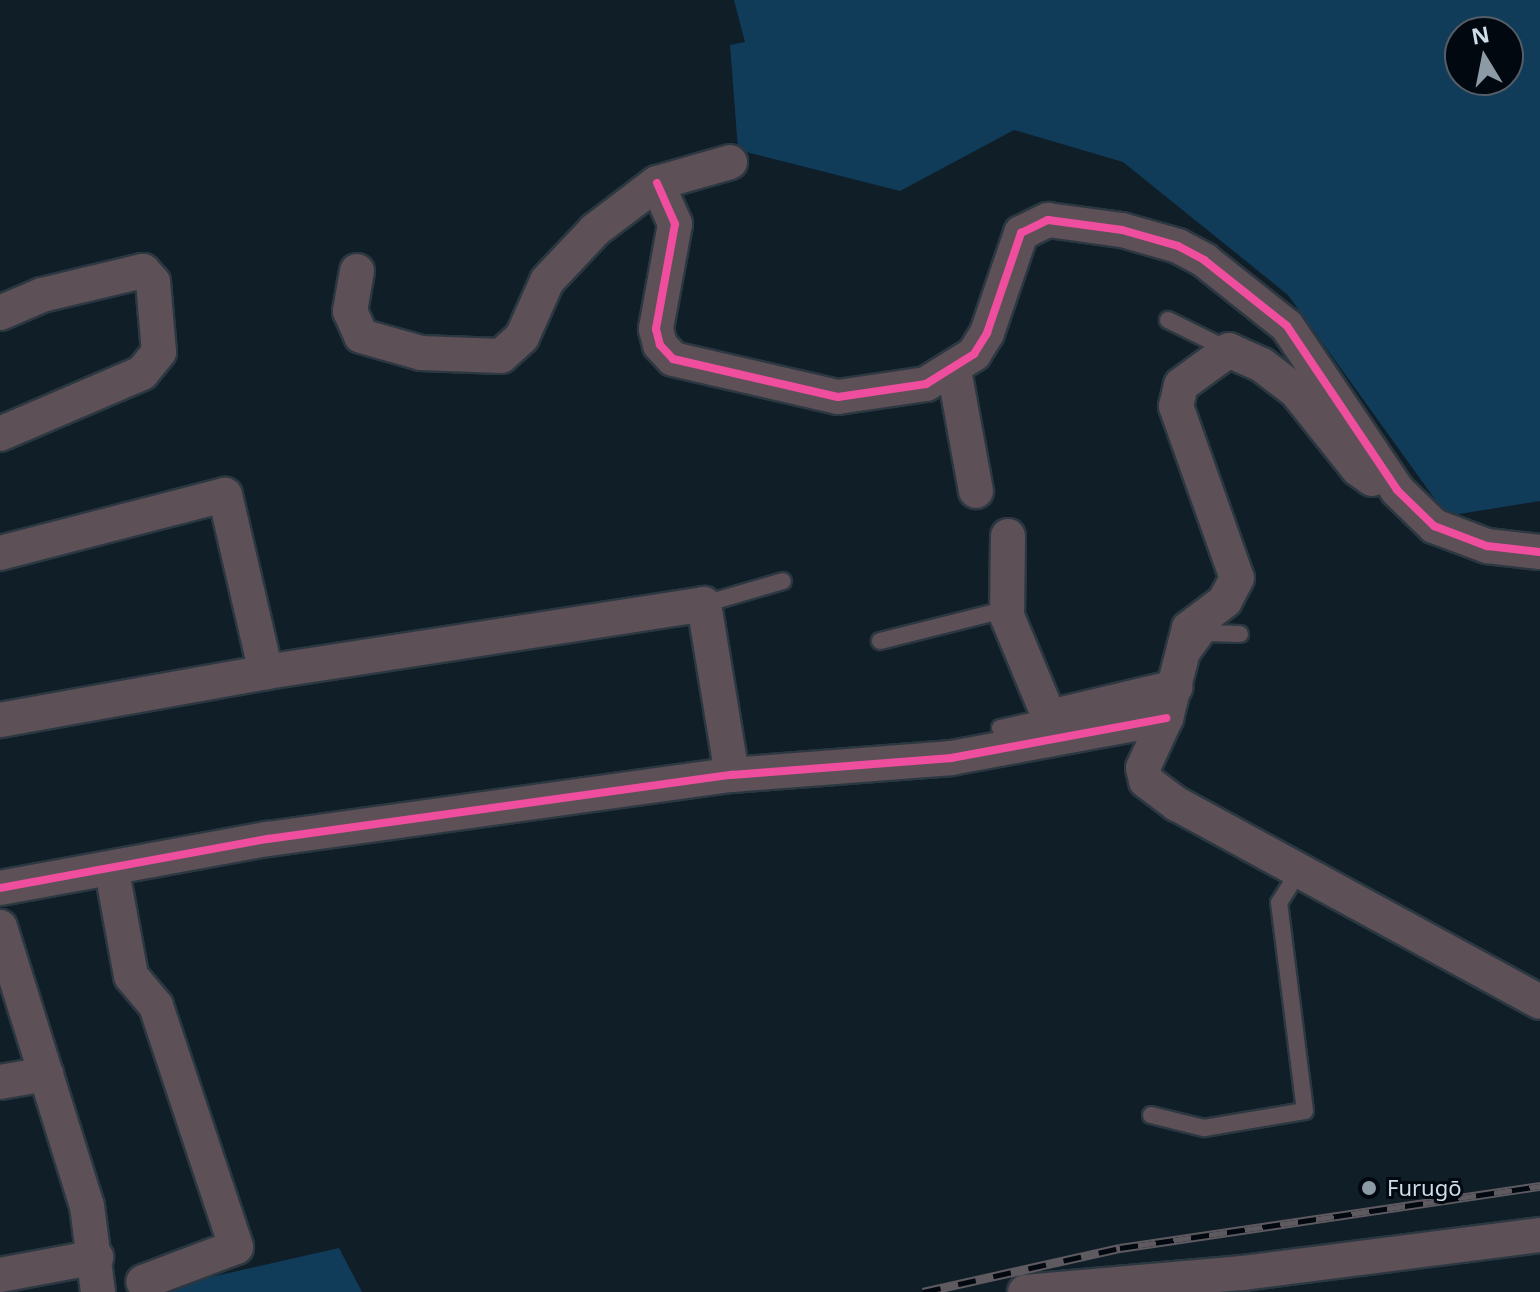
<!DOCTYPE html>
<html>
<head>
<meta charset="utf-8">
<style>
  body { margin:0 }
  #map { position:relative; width:1540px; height:1292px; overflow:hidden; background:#101e28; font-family:"Noto Sans",sans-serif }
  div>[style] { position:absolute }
  .green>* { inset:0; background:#103b59 }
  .roads { filter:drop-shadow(2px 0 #2c3841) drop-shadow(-2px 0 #2c3841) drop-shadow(0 2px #2c3841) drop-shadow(0 -2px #2c3841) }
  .lane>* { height:16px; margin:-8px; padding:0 8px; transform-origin:8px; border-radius:8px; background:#5e5057 }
  .street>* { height:34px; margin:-17px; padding:0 17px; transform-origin:17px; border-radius:17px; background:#5e5057 }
  .rail>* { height:9px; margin-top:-4.5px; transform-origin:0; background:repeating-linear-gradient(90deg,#020810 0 18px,#5e5a60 0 36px); box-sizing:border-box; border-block:2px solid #5e5a60 }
  .cycleway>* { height:8px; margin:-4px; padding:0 4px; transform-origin:4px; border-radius:4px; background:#ef4d9e }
  .dots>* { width:22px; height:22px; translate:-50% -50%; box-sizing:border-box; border:4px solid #020810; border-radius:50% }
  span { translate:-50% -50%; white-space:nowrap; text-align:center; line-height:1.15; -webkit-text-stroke:6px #020810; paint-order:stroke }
  .poi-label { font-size:22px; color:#cfddea }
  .left { translate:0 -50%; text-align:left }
  .north { position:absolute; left:1444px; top:16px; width:80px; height:80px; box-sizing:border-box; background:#020810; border:2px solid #545d67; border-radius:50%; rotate:350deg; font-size:22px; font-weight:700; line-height:32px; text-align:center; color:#cfddea }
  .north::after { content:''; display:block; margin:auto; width:28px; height:36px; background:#8c9aa6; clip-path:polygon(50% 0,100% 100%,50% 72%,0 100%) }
</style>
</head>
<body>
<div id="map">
  <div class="green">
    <div style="clip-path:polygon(evenodd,734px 0,1540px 0,1540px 501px,1447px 516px,1288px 295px,1123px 162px,1014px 130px,900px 191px,738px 150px,730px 45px,745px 42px,734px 0,1460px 32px,1508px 32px,1508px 80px,1460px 80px,1460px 32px)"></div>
    <div style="clip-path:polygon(339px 1248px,362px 1292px,153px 1292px,158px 1289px)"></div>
  </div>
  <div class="roads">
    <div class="lane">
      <div style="left:1168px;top:320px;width:68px;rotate:26.2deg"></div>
      <div style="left:704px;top:604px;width:82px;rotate:-16.2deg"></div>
      <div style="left:880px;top:641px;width:131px;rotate:-14.1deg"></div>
      <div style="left:1191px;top:656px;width:29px;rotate:-54deg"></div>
      <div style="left:1208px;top:633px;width:32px;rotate:2deg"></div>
      <div style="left:1000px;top:728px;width:50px;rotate:-12.7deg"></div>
      <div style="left:1151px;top:1115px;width:55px;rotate:13.8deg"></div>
      <div style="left:1204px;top:1128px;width:102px;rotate:-9.6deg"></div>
      <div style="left:1305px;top:1111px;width:210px;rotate:-97.1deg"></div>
      <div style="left:1279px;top:903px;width:38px;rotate:-58deg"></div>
    </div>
    <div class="street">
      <div style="left:657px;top:183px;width:45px;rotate:66.3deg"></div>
      <div style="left:675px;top:224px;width:107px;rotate:100.3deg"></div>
      <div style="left:656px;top:329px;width:16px;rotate:76deg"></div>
      <div style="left:660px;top:345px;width:19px;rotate:47deg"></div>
      <div style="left:673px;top:359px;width:169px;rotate:13deg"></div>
      <div style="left:838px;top:397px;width:89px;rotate:-8.4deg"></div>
      <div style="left:926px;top:384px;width:57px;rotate:-32deg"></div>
      <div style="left:974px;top:354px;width:25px;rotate:-58deg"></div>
      <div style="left:987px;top:333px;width:106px;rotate:-71.2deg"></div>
      <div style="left:1021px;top:233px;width:30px;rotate:-26deg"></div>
      <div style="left:1048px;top:220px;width:75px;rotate:7.7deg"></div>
      <div style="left:1122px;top:230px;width:58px;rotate:15.9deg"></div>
      <div style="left:1178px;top:246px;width:30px;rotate:28deg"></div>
      <div style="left:1204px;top:260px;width:106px;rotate:38.5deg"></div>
      <div style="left:1287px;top:326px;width:197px;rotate:56.1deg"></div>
      <div style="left:1397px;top:490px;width:52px;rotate:44.2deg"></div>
      <div style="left:1434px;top:526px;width:57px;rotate:20.7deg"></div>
      <div style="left:1487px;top:546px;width:53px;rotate:6.5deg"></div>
      <div style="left:357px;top:271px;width:41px;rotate:99.9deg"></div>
      <div style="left:350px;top:311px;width:27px;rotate:66deg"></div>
      <div style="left:361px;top:336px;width:62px;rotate:15.8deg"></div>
      <div style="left:421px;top:353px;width:80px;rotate:2.1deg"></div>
      <div style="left:501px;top:356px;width:28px;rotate:-42deg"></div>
      <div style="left:522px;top:337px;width:61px;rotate:-65.9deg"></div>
      <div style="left:547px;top:281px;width:70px;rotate:-46.7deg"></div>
      <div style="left:595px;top:230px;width:78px;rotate:-37.2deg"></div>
      <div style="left:657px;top:183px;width:76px;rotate:-16deg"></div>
      <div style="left:0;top:313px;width:46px;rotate:-23.2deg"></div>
      <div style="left:42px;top:295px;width:104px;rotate:-13.4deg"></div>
      <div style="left:143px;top:271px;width:15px;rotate:48deg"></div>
      <div style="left:153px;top:282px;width:70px;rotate:85.1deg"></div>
      <div style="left:159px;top:352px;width:27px;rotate:129deg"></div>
      <div style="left:142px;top:373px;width:155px;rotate:156.8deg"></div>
      <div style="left:954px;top:370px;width:123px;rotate:79.7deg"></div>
      <div style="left:1372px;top:479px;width:17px;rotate:-144deg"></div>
      <div style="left:1358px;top:469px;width:100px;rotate:-128.5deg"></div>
      <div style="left:1296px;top:391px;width:43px;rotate:-142.6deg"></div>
      <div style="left:1262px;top:365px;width:36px;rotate:-156deg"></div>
      <div style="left:1229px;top:350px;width:59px;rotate:143.9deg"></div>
      <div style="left:1181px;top:385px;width:22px;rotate:103deg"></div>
      <div style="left:1176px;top:406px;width:182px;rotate:70.5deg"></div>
      <div style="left:1237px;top:578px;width:26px;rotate:118deg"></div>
      <div style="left:1225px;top:601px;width:45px;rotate:143.1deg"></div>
      <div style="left:1189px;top:628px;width:93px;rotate:104.3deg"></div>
      <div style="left:1166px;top:718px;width:55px;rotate:114.7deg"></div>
      <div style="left:1143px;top:768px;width:13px;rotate:77deg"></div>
      <div style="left:1146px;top:781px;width:39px;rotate:37deg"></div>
      <div style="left:1177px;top:804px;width:413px;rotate:28.6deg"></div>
      <div style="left:1008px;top:536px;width:80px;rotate:90.7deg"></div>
      <div style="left:1007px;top:616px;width:109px;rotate:67.4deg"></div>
      <div style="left:1049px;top:717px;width:130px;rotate:-13.3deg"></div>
      <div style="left:0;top:553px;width:232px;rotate:-14.5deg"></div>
      <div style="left:225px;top:495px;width:182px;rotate:77deg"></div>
      <div style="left:0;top:720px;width:270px;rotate:-10.2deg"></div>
      <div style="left:266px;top:672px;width:443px;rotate:-8.8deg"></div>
      <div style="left:704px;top:604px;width:173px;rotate:80.7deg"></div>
      <div style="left:112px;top:871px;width:107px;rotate:79.7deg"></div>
      <div style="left:131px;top:976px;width:39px;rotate:50deg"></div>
      <div style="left:156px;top:1006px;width:254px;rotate:71.6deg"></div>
      <div style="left:236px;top:1247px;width:99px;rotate:159.4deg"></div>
      <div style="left:0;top:888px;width:272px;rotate:-10.4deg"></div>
      <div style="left:268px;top:839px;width:468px;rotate:-7.9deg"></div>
      <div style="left:732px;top:775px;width:220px;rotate:-4.4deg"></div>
      <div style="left:951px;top:758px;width:219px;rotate:-10.5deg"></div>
      <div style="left:0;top:927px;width:292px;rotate:72.7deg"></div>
      <div style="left:87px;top:1206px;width:87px;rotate:82.7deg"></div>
      <div style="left:0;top:1082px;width:47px;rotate:-9.9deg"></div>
      <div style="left:0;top:1275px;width:98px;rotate:-10.6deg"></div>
      <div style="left:1025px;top:1292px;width:219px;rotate:-5deg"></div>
      <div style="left:1243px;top:1273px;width:299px;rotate:-7.3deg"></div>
    </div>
  </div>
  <div class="rail">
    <div style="left:923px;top:1292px;width:202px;rotate:-12.6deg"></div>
    <div style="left:1120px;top:1248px;width:425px;rotate:-8.4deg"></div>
  </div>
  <div class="cycleway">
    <div style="left:657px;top:183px;width:45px;rotate:66.3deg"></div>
    <div style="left:675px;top:224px;width:107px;rotate:100.3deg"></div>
    <div style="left:656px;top:329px;width:16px;rotate:76deg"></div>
    <div style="left:660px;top:345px;width:19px;rotate:47deg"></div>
    <div style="left:673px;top:359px;width:169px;rotate:13deg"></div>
    <div style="left:838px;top:397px;width:89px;rotate:-8.4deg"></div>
    <div style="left:926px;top:384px;width:57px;rotate:-32deg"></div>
    <div style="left:974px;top:354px;width:25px;rotate:-58deg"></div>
    <div style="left:987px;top:333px;width:106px;rotate:-71.2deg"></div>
    <div style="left:1021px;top:233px;width:30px;rotate:-26deg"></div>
    <div style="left:1048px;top:220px;width:75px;rotate:7.7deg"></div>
    <div style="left:1122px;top:230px;width:58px;rotate:15.9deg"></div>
    <div style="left:1178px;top:246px;width:30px;rotate:28deg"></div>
    <div style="left:1204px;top:260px;width:106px;rotate:38.5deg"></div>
    <div style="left:1287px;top:326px;width:197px;rotate:56.1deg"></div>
    <div style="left:1397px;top:490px;width:52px;rotate:44.2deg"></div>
    <div style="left:1434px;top:526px;width:57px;rotate:20.7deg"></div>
    <div style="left:1487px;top:546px;width:53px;rotate:6.5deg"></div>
    <div style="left:0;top:888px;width:272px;rotate:-10.4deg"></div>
    <div style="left:268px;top:839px;width:468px;rotate:-7.9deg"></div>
    <div style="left:732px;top:775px;width:220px;rotate:-4.4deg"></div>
    <div style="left:951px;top:758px;width:219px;rotate:-10.5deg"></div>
  </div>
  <div class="dots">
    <div style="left:1369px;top:1188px;background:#8c9aa6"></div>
  </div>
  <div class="poi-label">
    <span class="left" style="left:1387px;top:1188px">Furugō</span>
  </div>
  <div class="north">N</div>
</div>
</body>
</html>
